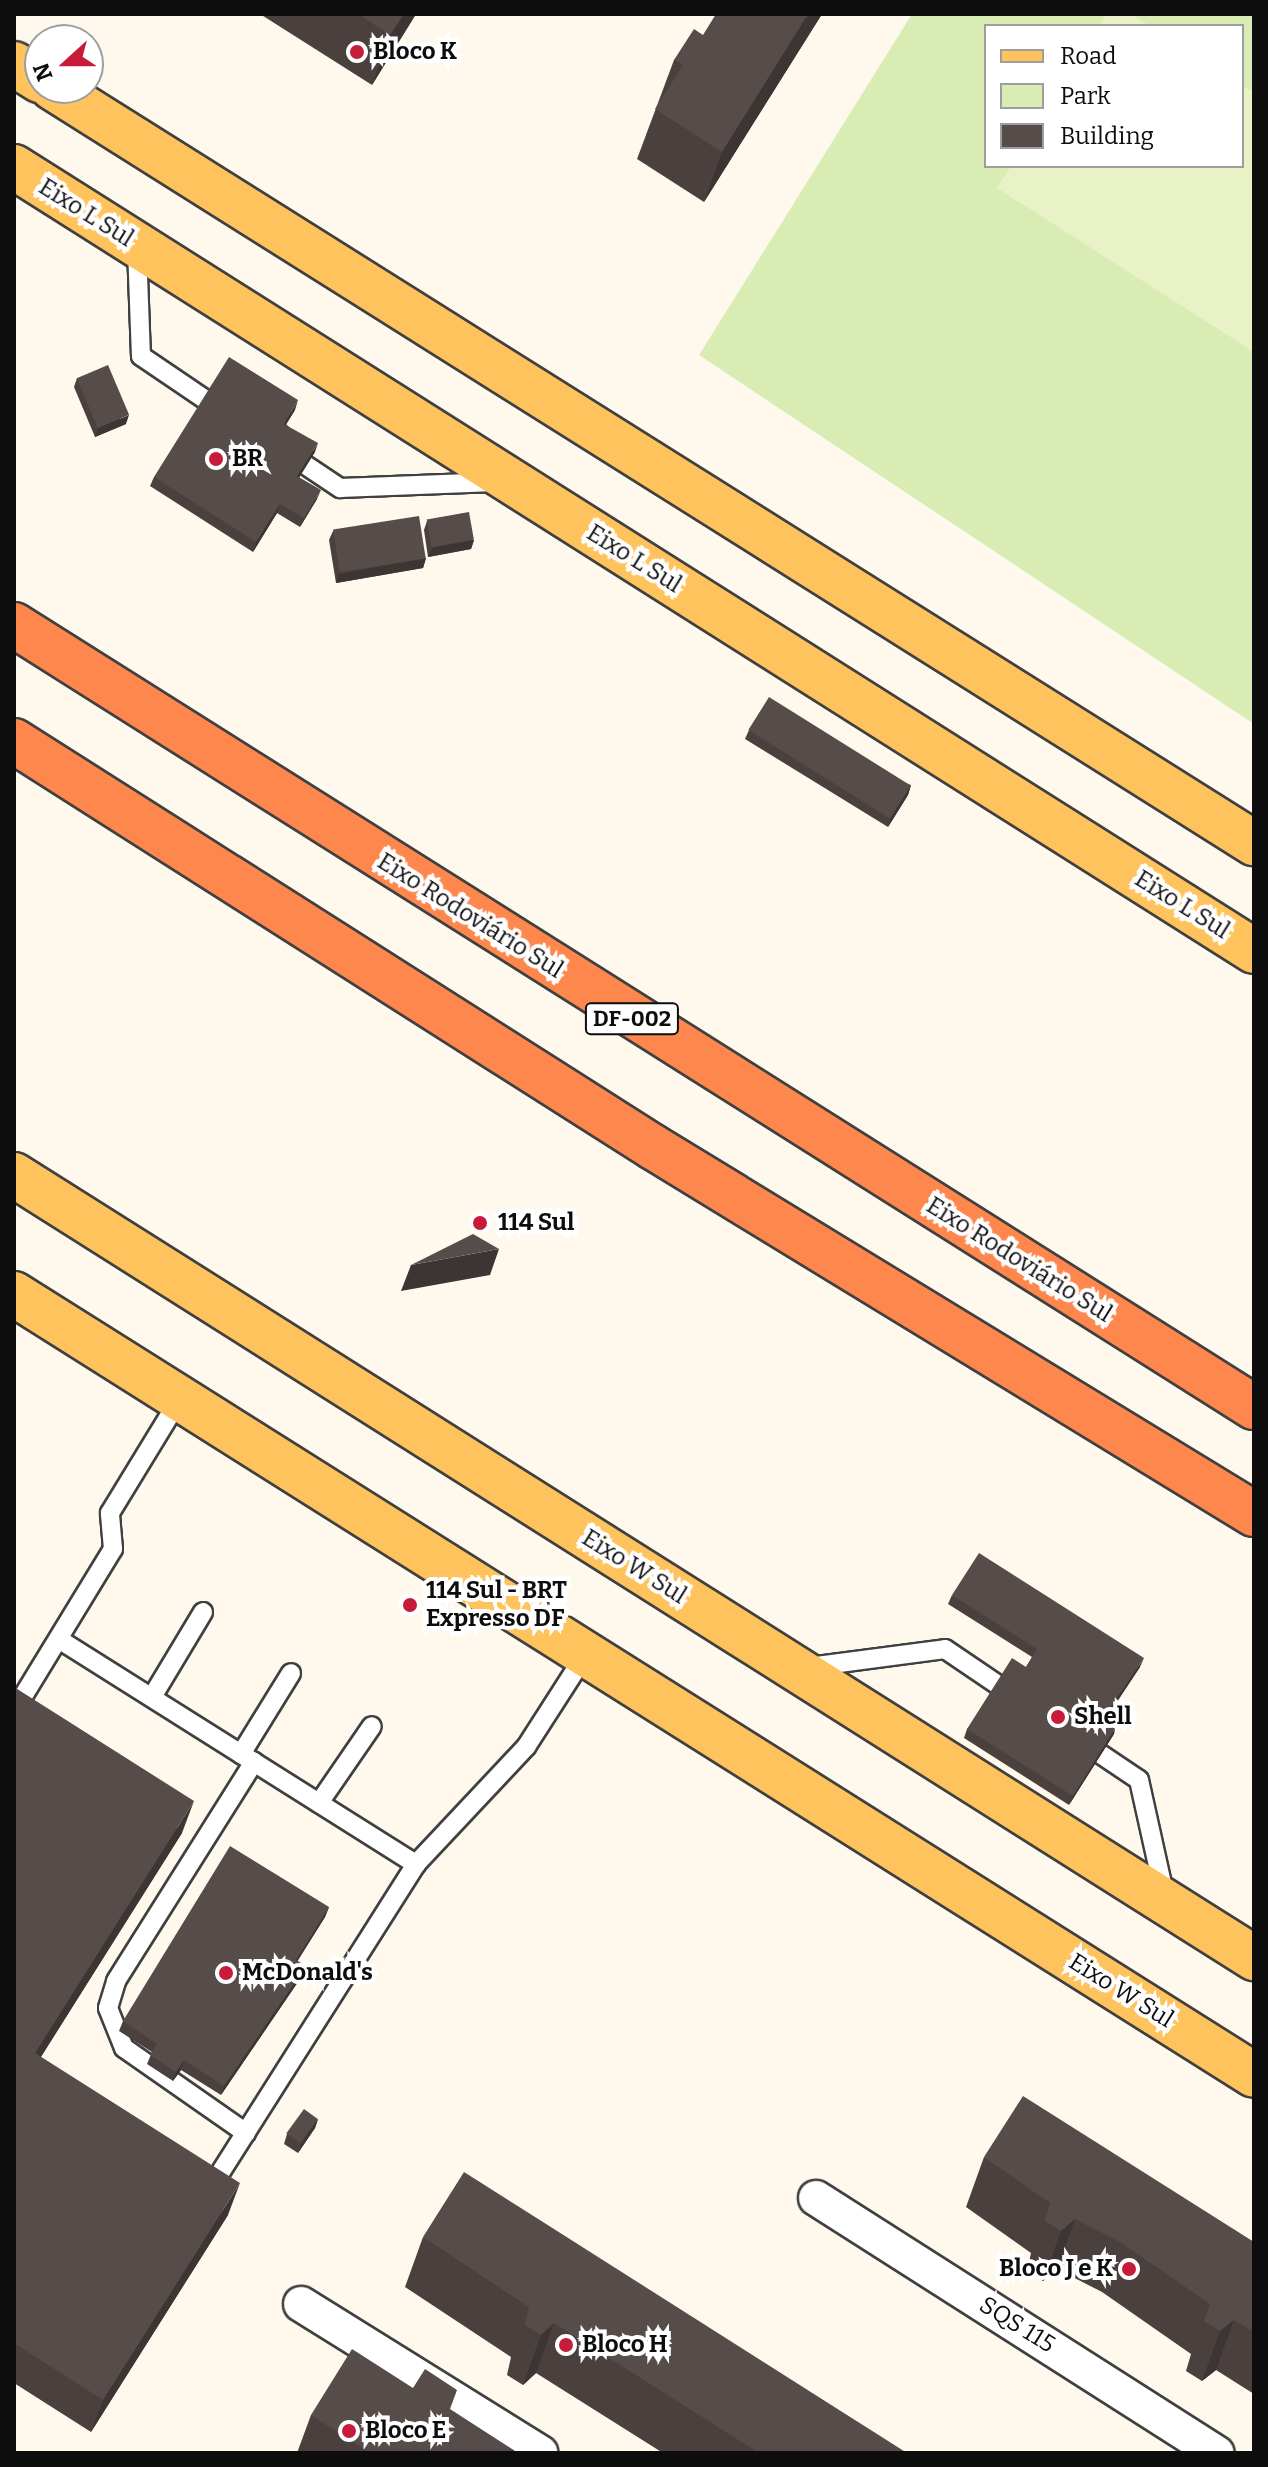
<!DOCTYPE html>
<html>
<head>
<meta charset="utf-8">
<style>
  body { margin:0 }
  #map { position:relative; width:1268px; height:2467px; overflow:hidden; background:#fff9ed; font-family:Bitter,serif }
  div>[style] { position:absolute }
  .green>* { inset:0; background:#d8ecb4 }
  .pitch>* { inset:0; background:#e9f2c7 }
  .roads { filter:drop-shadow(2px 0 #404040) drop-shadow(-2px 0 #404040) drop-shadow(0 2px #404040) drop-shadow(0 -2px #404040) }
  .lane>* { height:18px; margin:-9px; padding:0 9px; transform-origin:9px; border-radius:9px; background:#fff }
  .street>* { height:34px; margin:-17px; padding:0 17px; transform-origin:17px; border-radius:17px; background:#fff }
  .primary>* { height:44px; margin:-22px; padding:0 22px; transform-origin:22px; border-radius:22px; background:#ffc35d }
  .highway>* { height:44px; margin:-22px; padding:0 22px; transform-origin:22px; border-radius:22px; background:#fd874d }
  .wall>* { inset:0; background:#4a413f }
  .shaded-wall>* { inset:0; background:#3c3533 }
  .building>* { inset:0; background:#564c49; transform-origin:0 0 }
  .dots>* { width:22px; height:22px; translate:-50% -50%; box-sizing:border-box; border:4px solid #fff; border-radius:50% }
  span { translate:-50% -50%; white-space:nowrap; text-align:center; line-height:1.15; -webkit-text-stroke:8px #fff; paint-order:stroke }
  .shield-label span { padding:2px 6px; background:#fff; border:2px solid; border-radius:6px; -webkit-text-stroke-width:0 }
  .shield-label { font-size:22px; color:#0d0d0d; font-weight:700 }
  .poi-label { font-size:24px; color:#0d0d0d; font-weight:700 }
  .left { translate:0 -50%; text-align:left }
  .right { translate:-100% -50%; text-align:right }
  .street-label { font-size:24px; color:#0d0d0d }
  .frame { position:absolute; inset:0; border:16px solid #0d0d0d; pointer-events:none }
  .legend { position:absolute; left:984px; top:24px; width:260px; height:144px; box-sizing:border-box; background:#fff; border:2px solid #9e9e9e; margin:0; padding:10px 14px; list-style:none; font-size:24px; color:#0d0d0d }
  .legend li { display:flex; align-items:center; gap:16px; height:40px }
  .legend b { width:40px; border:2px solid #9e9e9e }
  .north { position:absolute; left:24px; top:24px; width:80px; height:80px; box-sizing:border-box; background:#fff; border:2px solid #9e9e9e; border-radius:50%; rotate:249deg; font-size:22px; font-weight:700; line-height:32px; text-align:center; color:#0d0d0d }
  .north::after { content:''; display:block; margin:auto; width:28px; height:36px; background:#c61c3a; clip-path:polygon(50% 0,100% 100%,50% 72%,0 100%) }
</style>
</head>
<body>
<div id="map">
  <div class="green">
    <div style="clip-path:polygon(evenodd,912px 14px,1254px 14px,1254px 724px,699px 355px,912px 14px,986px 26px,1242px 26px,1242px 166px,986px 166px,986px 26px)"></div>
  </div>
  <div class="pitch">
    <div style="clip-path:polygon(1106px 14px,1131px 14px,1150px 26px,1099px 26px)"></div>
    <div style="clip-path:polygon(1242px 85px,1254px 93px,1254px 352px,997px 188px,1011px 166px,1242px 166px)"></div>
  </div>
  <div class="roads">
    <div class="lane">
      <div style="left:137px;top:248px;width:108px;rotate:87.9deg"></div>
      <div style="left:141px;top:356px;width:82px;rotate:34.1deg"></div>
      <div style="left:292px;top:456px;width:58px;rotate:33.7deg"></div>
      <div style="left:340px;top:488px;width:155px;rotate:-2.2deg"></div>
      <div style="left:60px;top:1640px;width:421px;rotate:32.2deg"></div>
      <div style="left:809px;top:1667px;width:137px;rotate:-7.5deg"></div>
      <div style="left:945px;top:1649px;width:86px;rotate:34.1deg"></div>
      <div style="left:152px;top:1697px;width:99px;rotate:-59deg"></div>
      <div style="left:14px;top:1711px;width:190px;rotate:-58.6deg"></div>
      <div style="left:113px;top:1549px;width:36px;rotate:-95deg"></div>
      <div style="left:110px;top:1513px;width:132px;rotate:-58.6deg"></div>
      <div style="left:1084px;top:1743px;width:66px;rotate:33.9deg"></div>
      <div style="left:1139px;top:1780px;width:120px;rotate:77.5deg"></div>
      <div style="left:241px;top:1754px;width:95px;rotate:-58.3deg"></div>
      <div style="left:319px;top:1803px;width:93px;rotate:-55.5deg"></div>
      <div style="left:246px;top:2133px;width:149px;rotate:-145.1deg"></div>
      <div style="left:124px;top:2048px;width:43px;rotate:-111.8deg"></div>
      <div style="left:108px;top:2008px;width:28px;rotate:-73deg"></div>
      <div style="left:116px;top:1981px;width:259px;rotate:-57.8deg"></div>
      <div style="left:208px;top:2192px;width:388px;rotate:-57.6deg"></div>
      <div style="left:416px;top:1864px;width:161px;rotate:-46.8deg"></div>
      <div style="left:526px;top:1747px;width:109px;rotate:-57.3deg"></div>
    </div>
    <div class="street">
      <div style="left:816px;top:2198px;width:475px;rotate:32.5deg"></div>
      <div style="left:301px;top:2304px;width:282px;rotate:31.9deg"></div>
    </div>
    <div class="primary">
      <div style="left:14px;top:64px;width:31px;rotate:32deg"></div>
      <div style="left:53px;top:88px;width:1419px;rotate:32.16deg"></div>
      <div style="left:14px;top:167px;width:1467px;rotate:32.3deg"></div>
      <div style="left:14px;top:1175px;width:1467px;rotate:32.27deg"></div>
      <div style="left:14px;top:1294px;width:1465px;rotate:32.2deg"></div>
    </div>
    <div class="highway">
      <div style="left:14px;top:625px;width:1466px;rotate:32.24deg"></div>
      <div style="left:14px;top:741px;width:757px;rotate:32.43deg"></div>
      <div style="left:653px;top:1147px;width:704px;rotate:31.41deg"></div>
    </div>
  </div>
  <div class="wall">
    <div style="clip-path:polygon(260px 14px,416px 14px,372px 85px)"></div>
    <div style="clip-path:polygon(822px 14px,704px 202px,637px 159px,674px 60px,703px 35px)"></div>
    <div style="clip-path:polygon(77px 378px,126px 424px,95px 437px,74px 387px)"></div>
    <div style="clip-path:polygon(295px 410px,286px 424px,315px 452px,299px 477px,317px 499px,300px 527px,277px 513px,253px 552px,150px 486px,154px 477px)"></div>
    <div style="clip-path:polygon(427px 521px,474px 540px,471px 549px,428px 557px,424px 530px)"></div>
    <div style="clip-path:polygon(333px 531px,426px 558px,423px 568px,336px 583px,329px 540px)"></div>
    <div style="clip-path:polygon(749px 730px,911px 785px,908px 795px,888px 827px,745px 739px)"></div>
    <div style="clip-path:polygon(952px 1595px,1140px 1667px,1106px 1718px,1114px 1734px,1069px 1805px,964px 1738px,967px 1729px,1026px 1667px,1032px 1657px,948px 1604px)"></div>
    <div style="clip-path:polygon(14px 1687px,182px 1833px,41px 2057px,228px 2215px,91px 2432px,14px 2383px)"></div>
    <div style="clip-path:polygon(329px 1907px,325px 1917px,297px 1961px,302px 1976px,221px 2095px,181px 2070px,173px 2081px,147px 2064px,152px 2052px,119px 2031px,123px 2021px)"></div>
    <div style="clip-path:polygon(318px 2119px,315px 2128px,298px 2153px,284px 2144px,287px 2134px)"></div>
    <div style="clip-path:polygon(984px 2157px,1254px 2242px,1254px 2394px,1216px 2370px,1202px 2381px,1186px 2371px,1191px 2354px,1102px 2292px,1057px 2269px,1043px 2281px,1027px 2271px,1031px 2253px,966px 2207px)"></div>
    <div style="clip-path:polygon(423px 2237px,907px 2453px,663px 2453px,536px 2373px,523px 2385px,507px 2375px,511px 2357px,405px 2287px)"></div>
    <div style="clip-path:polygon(450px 2410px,518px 2453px,297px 2453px,311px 2415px)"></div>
  </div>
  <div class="shaded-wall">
    <div style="clip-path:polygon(404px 14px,416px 14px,372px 85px,390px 35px)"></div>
    <div style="clip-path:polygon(808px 14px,822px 14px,704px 202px,722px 152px)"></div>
    <div style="clip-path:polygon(298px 400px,295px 410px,281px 433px,284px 424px)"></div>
    <div style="clip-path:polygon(129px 415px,126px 424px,95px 437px,98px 428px)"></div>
    <div style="clip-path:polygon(318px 443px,315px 452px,294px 486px,297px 476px)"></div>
    <div style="clip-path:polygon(321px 490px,317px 499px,300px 527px,304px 518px)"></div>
    <div style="clip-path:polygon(280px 504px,277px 513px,253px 552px,256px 542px)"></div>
    <div style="clip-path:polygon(474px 540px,471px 549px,428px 557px,432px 548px)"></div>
    <div style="clip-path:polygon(426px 558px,423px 568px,336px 583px,339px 574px)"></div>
    <div style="clip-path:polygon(911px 785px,908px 795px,888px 827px,891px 818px)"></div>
    <div style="clip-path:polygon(499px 1249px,490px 1275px,401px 1291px,411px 1265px)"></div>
    <div style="clip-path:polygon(1144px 1658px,1140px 1667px,1101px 1726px,1104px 1717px)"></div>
    <div style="clip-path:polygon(1117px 1725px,1114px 1734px,1069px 1805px,1073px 1796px)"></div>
    <div style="clip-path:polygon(194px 1801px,182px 1833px,23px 2085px,35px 2053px)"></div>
    <div style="clip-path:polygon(329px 1907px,325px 1917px,292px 1970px,296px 1960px)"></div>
    <div style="clip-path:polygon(306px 1966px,302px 1976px,221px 2095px,224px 2086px)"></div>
    <div style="clip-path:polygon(184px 2060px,181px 2070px,173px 2081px,176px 2072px)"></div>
    <div style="clip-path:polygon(318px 2119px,315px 2128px,298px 2153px,301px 2144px)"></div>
    <div style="clip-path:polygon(240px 2183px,228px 2215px,91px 2432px,103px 2400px)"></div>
    <div style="clip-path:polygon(1075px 2219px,1057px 2269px,1043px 2281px,1061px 2231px)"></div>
    <div style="clip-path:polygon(1234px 2320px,1216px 2370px,1202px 2381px,1220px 2331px)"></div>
    <div style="clip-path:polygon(554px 2323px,536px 2373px,523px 2385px,541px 2335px)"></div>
  </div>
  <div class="building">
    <div style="clip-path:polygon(358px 14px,404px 14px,390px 35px)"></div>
    <div style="clip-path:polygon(716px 14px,808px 14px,722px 152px,655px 109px,683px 65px,674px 60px,694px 29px,703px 35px)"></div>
    <div style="clip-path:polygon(229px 357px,298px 400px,284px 424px,318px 443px,297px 476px,321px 490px,304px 518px,280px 504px,256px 542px,154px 477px)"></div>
    <div style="left:108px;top:365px;width:54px;height:34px;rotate:67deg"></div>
    <div style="left:469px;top:512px;width:28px;height:43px;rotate:80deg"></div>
    <div style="left:419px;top:516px;width:43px;height:87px;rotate:81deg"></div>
    <div style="left:769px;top:697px;width:167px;height:39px;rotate:32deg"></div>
    <div style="clip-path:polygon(473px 1234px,499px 1249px,411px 1265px)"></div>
    <div style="clip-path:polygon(979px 1553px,1144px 1658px,1104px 1717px,1117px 1725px,1073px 1796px,967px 1729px,1012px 1658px,1026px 1667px,1037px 1649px,952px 1595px)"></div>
    <div style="clip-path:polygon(14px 1687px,194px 1801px,35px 2053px,240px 2183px,103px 2400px,14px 2343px)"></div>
    <div style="clip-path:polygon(230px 1846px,329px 1907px,296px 1960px,306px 1966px,224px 2086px,184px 2060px,176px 2072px,150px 2055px,157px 2044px,123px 2021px)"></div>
    <div style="clip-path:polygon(1023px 2096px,1254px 2242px,1254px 2332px,1234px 2320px,1220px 2331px,1204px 2321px,1210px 2304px,1120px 2242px,1075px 2219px,1061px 2231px,1045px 2221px,1050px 2203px,984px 2157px)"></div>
    <div style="left:304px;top:2109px;width:17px;height:30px;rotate:36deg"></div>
    <div style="clip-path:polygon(464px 2172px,907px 2453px,759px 2453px,554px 2323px,541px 2335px,525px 2325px,529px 2307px,423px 2237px)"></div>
    <div style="clip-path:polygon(352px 2349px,413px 2388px,425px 2369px,457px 2390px,450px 2409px,518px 2453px,370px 2453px,311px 2415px)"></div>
  </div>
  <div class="dots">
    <div style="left:357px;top:52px;background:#c61c3a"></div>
    <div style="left:216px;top:459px;background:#c61c3a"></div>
    <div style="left:480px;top:1223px;background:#c61c3a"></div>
    <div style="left:410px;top:1605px;background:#c61c3a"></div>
    <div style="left:1058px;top:1717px;background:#c61c3a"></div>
    <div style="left:226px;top:1973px;background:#c61c3a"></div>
    <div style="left:1129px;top:2269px;background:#c61c3a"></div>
    <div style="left:566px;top:2345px;background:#c61c3a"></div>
    <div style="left:349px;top:2431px;background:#c61c3a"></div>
  </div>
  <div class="shield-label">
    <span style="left:632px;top:1019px">DF-002</span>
  </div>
  <div class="poi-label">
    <span class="left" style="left:373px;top:52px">Bloco K</span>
    <span class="left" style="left:232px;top:459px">BR</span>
    <span class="left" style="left:498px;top:1223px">114 Sul</span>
    <span class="left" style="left:426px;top:1605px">114 Sul - BRT<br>Expresso DF</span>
    <span class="left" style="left:1074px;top:1717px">Shell</span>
    <span class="left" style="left:242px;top:1973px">McDonald's</span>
    <span class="right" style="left:1113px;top:2269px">Bloco J e K</span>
    <span class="left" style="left:582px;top:2345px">Bloco H</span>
    <span class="left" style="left:365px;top:2431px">Bloco E</span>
  </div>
  <div class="street-label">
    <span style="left:86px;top:213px;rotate:32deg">Eixo L Sul</span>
    <span style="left:634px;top:559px;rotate:32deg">Eixo L Sul</span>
    <span style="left:1182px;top:905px;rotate:32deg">Eixo L Sul</span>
    <span style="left:470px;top:916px;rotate:32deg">Eixo Rodoviário Sul</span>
    <span style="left:1019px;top:1260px;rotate:32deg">Eixo Rodoviário Sul</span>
    <span style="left:634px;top:1567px;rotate:32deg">Eixo W Sul</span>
    <span style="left:1121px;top:1991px;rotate:32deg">Eixo W Sul</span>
    <span style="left:1017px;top:2325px;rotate:32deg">SQS 115</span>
  </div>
  <div class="frame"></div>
  <ul class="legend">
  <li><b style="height:10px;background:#ffc35d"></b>Road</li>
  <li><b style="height:22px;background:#d8ecb4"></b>Park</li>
  <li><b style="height:22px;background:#564c49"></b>Building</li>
  </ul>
  <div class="north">N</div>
</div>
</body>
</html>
